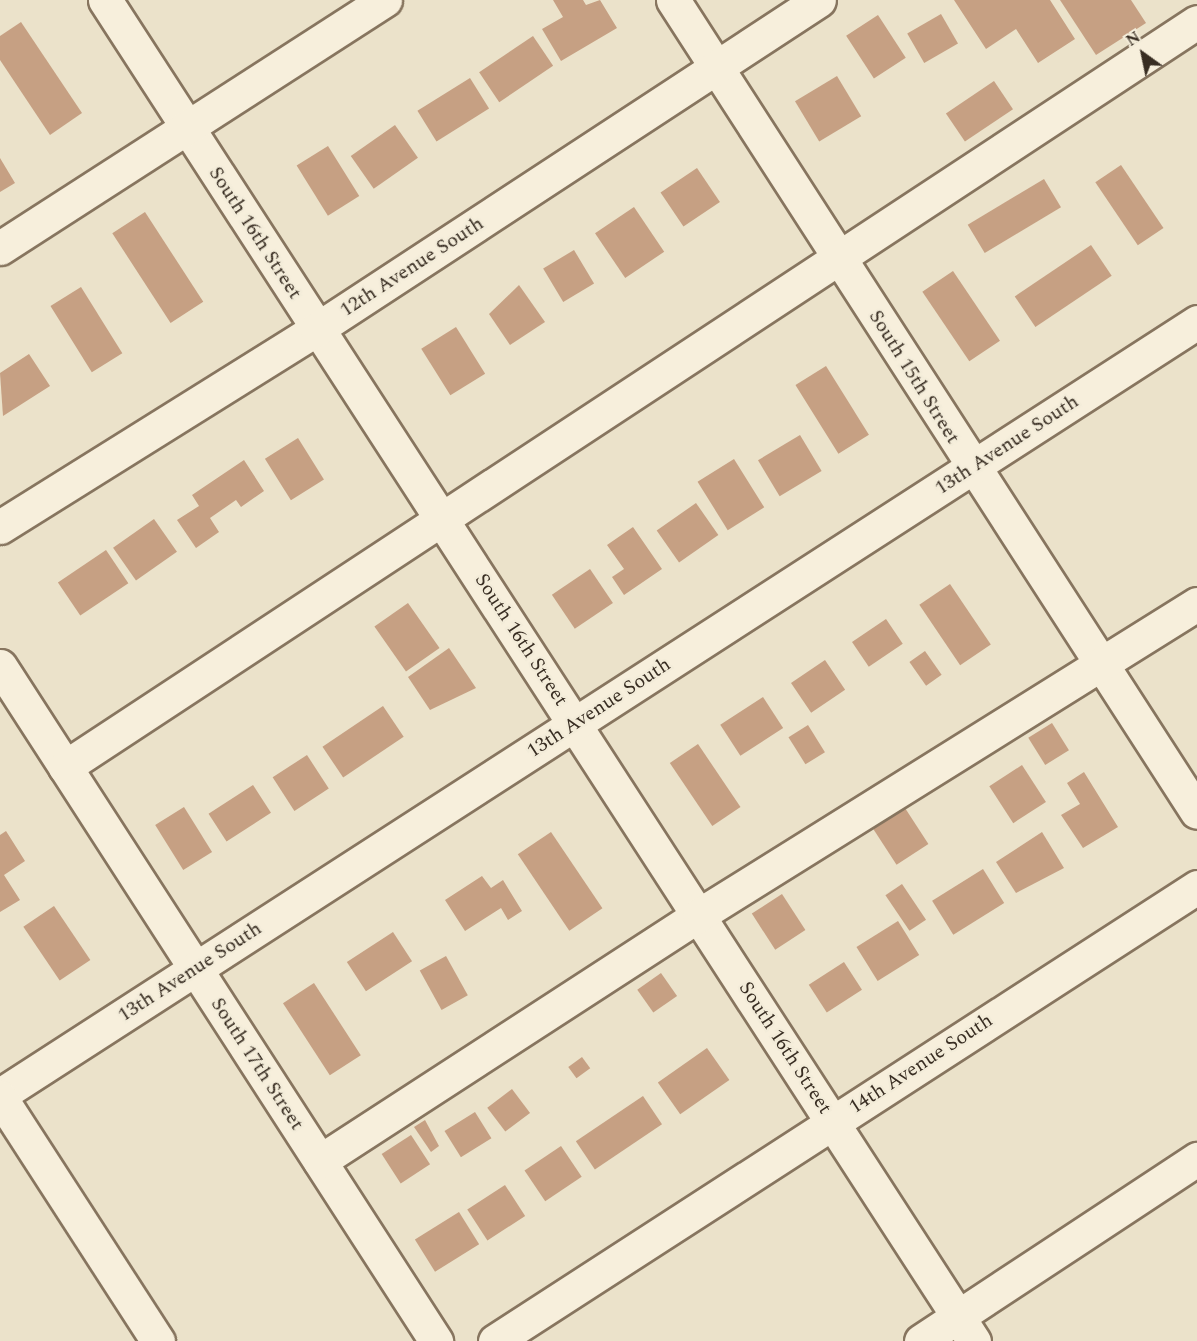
<!DOCTYPE html>
<html>
<head>
<meta charset="utf-8">
<style>
  body { margin:0 }
  #map { position:relative; width:1197px; height:1341px; overflow:hidden; background:#ebe2ca; font-family:Spectral,serif }
  div>[style] { position:absolute }
  .building>* { inset:0; background:#c6a083; transform-origin:0 0 }
  .roads { filter:drop-shadow(2px 0 #87755f) drop-shadow(-2px 0 #87755f) drop-shadow(0 2px #87755f) drop-shadow(0 -2px #87755f) }
  .minor>* { height:33px; margin:-16.5px; padding:0 16.5px; transform-origin:16.5px; border-radius:16.5px; background:#f7efdc }
  span { translate:-50% -50%; white-space:nowrap; text-align:center; line-height:1.15; -webkit-text-stroke:4.5px #f3ecd9; paint-order:stroke }
  .street-label { font-size:20px; color:#382d22 }
  .north { position:absolute; left:1113px; top:24px; width:60px; height:60px; -webkit-text-stroke:4px #f3ecd9; paint-order:stroke; rotate:327deg; font-size:16px; font-weight:700; line-height:24px; text-align:center; color:#382d22 }
  .north::after { content:''; display:block; margin:auto; width:21px; height:27px; background:#382d22; clip-path:polygon(50% 0,100% 100%,50% 72%,0 100%) }
</style>
</head>
<body>
<div id="map">
  <div class="building">
    <div style="clip-path:polygon(553px 0,583px 0,586px 5px,600px 0,617px 28px,561px 61px,542px 29px,563px 17px)"></div>
    <div style="clip-path:polygon(954px 0,1050px 0,1075px 39px,1038px 63px,1016px 29px,986px 49px)"></div>
    <div style="clip-path:polygon(1060px 0,1131px 0,1146px 23px,1096px 55px)"></div>
    <div style="left:941px;top:14px;width:34px;height:39px;rotate:60deg"></div>
    <div style="left:878px;top:15px;width:51px;height:38px;rotate:57deg"></div>
    <div style="clip-path:polygon(21px 22px,82px 113px,50px 135px,0 60px,0 36px)"></div>
    <div style="left:533px;top:36px;width:36px;height:65px;rotate:56deg"></div>
    <div style="left:837px;top:76px;width:47px;height:49px;rotate:59deg"></div>
    <div style="left:470px;top:78px;width:36px;height:62px;rotate:58deg"></div>
    <div style="left:994px;top:81px;width:34px;height:58px;rotate:56deg"></div>
    <div style="left:395px;top:125px;width:40px;height:54px;rotate:55deg"></div>
    <div style="left:328px;top:146px;width:59px;height:37px;rotate:58deg"></div>
    <div style="clip-path:polygon(0 158px,15px 183px,0 192px)"></div>
    <div style="left:1121px;top:165px;width:76px;height:31px;rotate:56deg"></div>
    <div style="left:697px;top:168px;width:41px;height:44px;rotate:56deg"></div>
    <div style="left:1044px;top:179px;width:33px;height:89px;rotate:59deg"></div>
    <div style="left:634px;top:207px;width:54px;height:47px;rotate:56deg"></div>
    <div style="left:145px;top:212px;width:107px;height:39px;rotate:57deg"></div>
    <div style="left:1091px;top:245px;width:37px;height:92px;rotate:56deg"></div>
    <div style="left:574px;top:250px;width:39px;height:36px;rotate:59deg"></div>
    <div style="left:953px;top:271px;width:84px;height:37px;rotate:56deg"></div>
    <div style="clip-path:polygon(519px 285px,545px 322px,510px 345px,489px 314px)"></div>
    <div style="left:81px;top:287px;width:78px;height:36px;rotate:58deg"></div>
    <div style="left:456px;top:327px;width:55px;height:41px;rotate:58deg"></div>
    <div style="clip-path:polygon(29px 354px,50px 386px,3px 416px,0 373px)"></div>
    <div style="left:826px;top:366px;width:81px;height:36px;rotate:58deg"></div>
    <div style="left:800px;top:435px;width:42px;height:49px;rotate:59deg"></div>
    <div style="left:298px;top:438px;width:49px;height:39px;rotate:58deg"></div>
    <div style="left:734px;top:459px;width:57px;height:43px;rotate:58deg"></div>
    <div style="clip-path:polygon(244px 460px,264px 491px,241px 507px,236px 500px,210px 518px,219px 532px,196px 548px,177px 520px,199px 506px,192px 495px)"></div>
    <div style="left:696px;top:503px;width:39px;height:48px;rotate:55deg"></div>
    <div style="left:154px;top:519px;width:40px;height:50px;rotate:55deg"></div>
    <div style="clip-path:polygon(633px 527px,662px 569px,624px 595px,612px 577px,624px 569px,607px 545px)"></div>
    <div style="left:106px;top:550px;width:40px;height:58px;rotate:56deg"></div>
    <div style="left:590px;top:569px;width:41px;height:46px;rotate:56deg"></div>
    <div style="left:950px;top:584px;width:73px;height:37px;rotate:56deg"></div>
    <div style="left:408px;top:603px;width:55px;height:41px;rotate:55deg"></div>
    <div style="left:886px;top:619px;width:30px;height:41px;rotate:56deg"></div>
    <div style="clip-path:polygon(449px 648px,476px 688px,430px 710px,408px 677px)"></div>
    <div style="left:925px;top:651px;width:29px;height:19px;rotate:55deg"></div>
    <div style="left:825px;top:660px;width:36px;height:41px;rotate:56deg"></div>
    <div style="left:763px;top:697px;width:37px;height:51px;rotate:57deg"></div>
    <div style="left:383px;top:706px;width:37px;height:73px;rotate:56deg"></div>
    <div style="left:1052px;top:723px;width:32px;height:28px;rotate:58deg"></div>
    <div style="left:808px;top:725px;width:32px;height:23px;rotate:58deg"></div>
    <div style="left:698px;top:744px;width:76px;height:34px;rotate:56deg"></div>
    <div style="left:307px;top:755px;width:40px;height:41px;rotate:57deg"></div>
    <div style="left:1022px;top:765px;width:44px;height:39px;rotate:57deg"></div>
    <div style="clip-path:polygon(1084px 772px,1118px 827px,1083px 848px,1061px 815px,1080px 804px,1067px 783px)"></div>
    <div style="left:253px;top:785px;width:33px;height:53px;rotate:57deg"></div>
    <div style="left:184px;top:807px;width:53px;height:34px;rotate:58deg"></div>
    <div style="left:905px;top:808px;width:43px;height:38px;rotate:57deg"></div>
    <div style="clip-path:polygon(6px 831px,25px 861px,4px 875px,20px 900px,0 912px,0 835px)"></div>
    <div style="left:551px;top:832px;width:92px;height:40px;rotate:56deg"></div>
    <div style="clip-path:polygon(1042px 832px,1064px 868px,1016px 893px,996px 862px)"></div>
    <div style="left:983px;top:869px;width:40px;height:60px;rotate:58deg"></div>
    <div style="clip-path:polygon(482px 876px,491px 888px,503px 880px,522px 911px,508px 920px,501px 908px,465px 931px,445px 900px)"></div>
    <div style="left:902px;top:884px;width:43px;height:20px;rotate:56deg"></div>
    <div style="left:782px;top:894px;width:43px;height:36px;rotate:57deg"></div>
    <div style="left:54px;top:906px;width:65px;height:37px;rotate:56deg"></div>
    <div style="left:898px;top:921px;width:40px;height:49px;rotate:58deg"></div>
    <div style="left:393px;top:932px;width:35px;height:55px;rotate:57deg"></div>
    <div style="left:446px;top:956px;width:45px;height:30px;rotate:61deg"></div>
    <div style="left:844px;top:962px;width:33px;height:42px;rotate:57deg"></div>
    <div style="left:661px;top:973px;width:28px;height:29px;rotate:55deg"></div>
    <div style="left:314px;top:983px;width:86px;height:37px;rotate:57deg"></div>
    <div style="left:707px;top:1048px;width:39px;height:60px;rotate:55deg"></div>
    <div style="left:582px;top:1057px;width:14px;height:17px;rotate:54deg"></div>
    <div style="left:512px;top:1089px;width:30px;height:31px;rotate:53deg"></div>
    <div style="left:643px;top:1096px;width:34px;height:81px;rotate:56deg"></div>
    <div style="left:475px;top:1112px;width:31px;height:36px;rotate:58deg"></div>
    <div style="clip-path:polygon(425px 1120px,439px 1146px,431px 1152px,414px 1127px)"></div>
    <div style="left:411px;top:1135px;width:35px;height:35px;rotate:57deg"></div>
    <div style="left:561px;top:1146px;width:37px;height:44px;rotate:56deg"></div>
    <div style="left:505px;top:1185px;width:37px;height:45px;rotate:57deg"></div>
    <div style="left:459px;top:1212px;width:38px;height:52px;rotate:58deg"></div>
  </div>
  <div class="roads">
    <div class="minor">
      <div style="left:105px;top:0;width:1598px;rotate:57.06deg"></div>
      <div style="left:673px;top:0;width:966px;rotate:57.17deg"></div>
      <div style="left:0;top:248px;width:458px;rotate:-32.8deg"></div>
      <div style="left:0;top:527px;width:374px;rotate:-32deg"></div>
      <div style="left:317px;top:329px;width:600px;rotate:-33.24deg"></div>
      <div style="left:0;top:666px;width:804px;rotate:57.14deg"></div>
      <div style="left:65px;top:767px;width:1355px;rotate:-33.35deg"></div>
      <div style="left:0;top:1095px;width:1425px;rotate:-32.85deg"></div>
      <div style="left:0;top:1097px;width:291px;rotate:57.1deg"></div>
      <div style="left:320px;top:1161px;width:452px;rotate:-33deg"></div>
      <div style="left:699px;top:915px;width:587px;rotate:-31.98deg"></div>
      <div style="left:495px;top:1341px;width:836px;rotate:-32.89deg"></div>
      <div style="left:921px;top:1341px;width:331px;rotate:-33.4deg"></div>
    </div>
  </div>
  <div class="street-label">
    <span style="left:255px;top:233px;rotate:57deg">South 16th Street</span>
    <span style="left:412px;top:267px;rotate:-33deg">12th Avenue South</span>
    <span style="left:914px;top:377px;rotate:58deg">South 15th Street</span>
    <span style="left:1007px;top:445px;rotate:-33deg">13th Avenue South</span>
    <span style="left:521px;top:640px;rotate:57deg">South 16th Street</span>
    <span style="left:599px;top:708px;rotate:-33deg">13th Avenue South</span>
    <span style="left:190px;top:972px;rotate:-33deg">13th Avenue South</span>
    <span style="left:785px;top:1048px;rotate:57deg">South 16th Street</span>
    <span style="left:257px;top:1064px;rotate:57deg">South 17th Street</span>
    <span style="left:921px;top:1064px;rotate:-33deg">14th Avenue South</span>
  </div>
  <div class="north">N</div>
</div>
</body>
</html>
